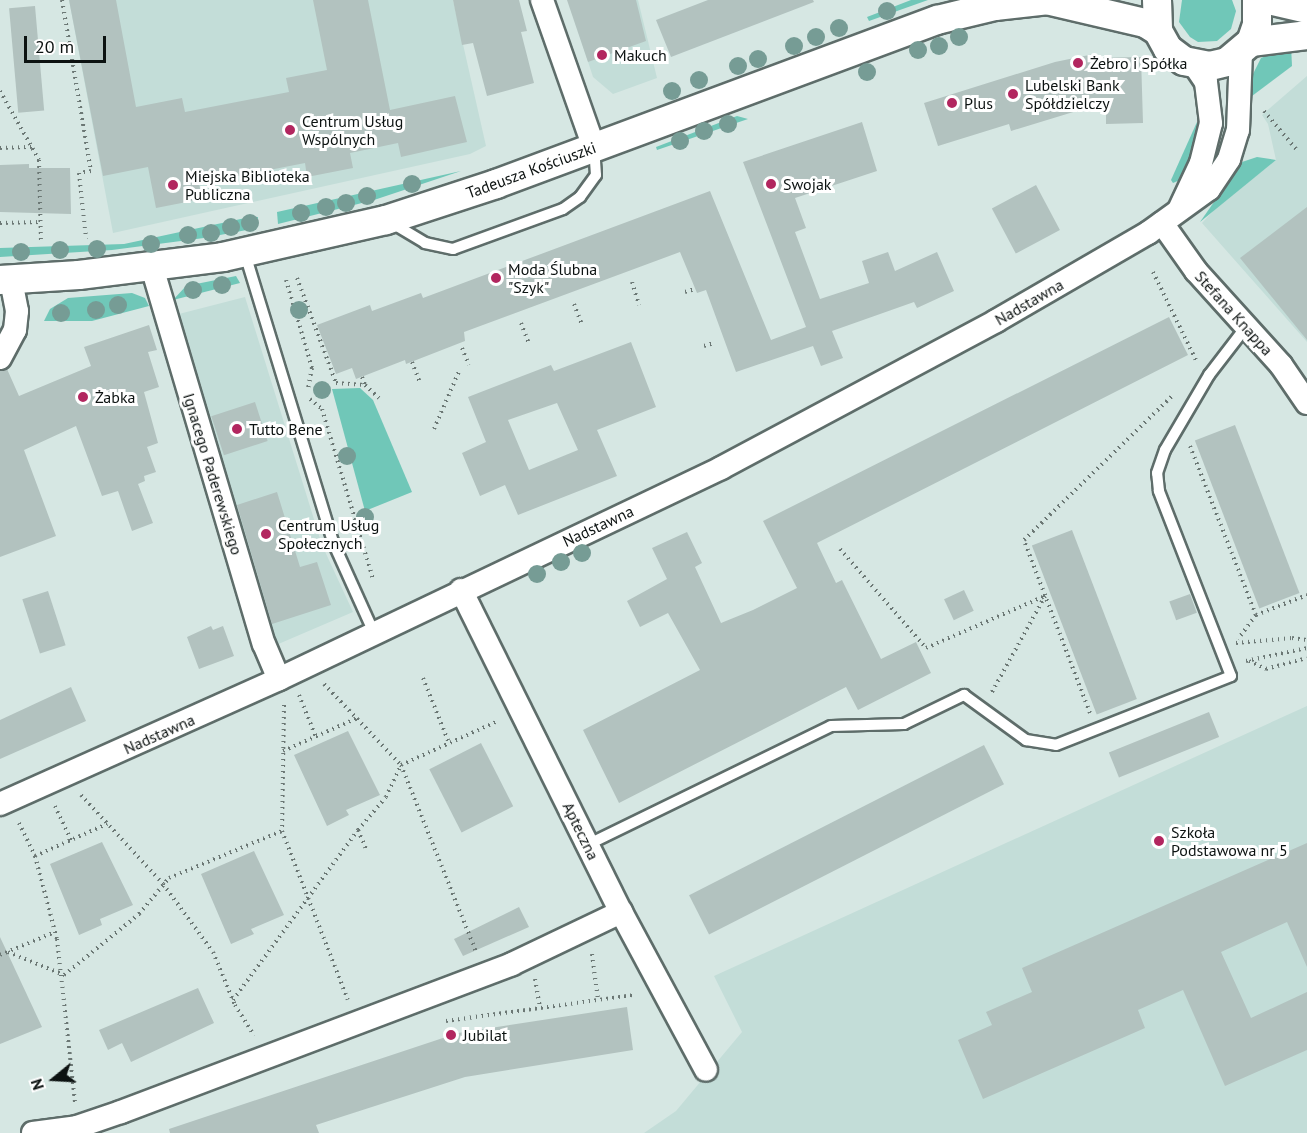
<!DOCTYPE html>
<html>
<head>
<meta charset="utf-8">
<style>
  body { margin:0 }
  #map { position:relative; width:1307px; height:1133px; overflow:hidden; background:#d6e7e3; font-family:"PT Sans",sans-serif }
  div>[style] { position:absolute }
  .built>* { inset:0; background:#c3ddd8 }
  .green>* { inset:0; background:#70c7b8 }
  .building>* { inset:0; background:#b2c2bf; transform-origin:0 0 }
  .path>* { height:4px; margin-top:-2px; transform-origin:0; background:repeating-linear-gradient(90deg,#6b7774 0 1.5px,transparent 0 6px) }
  .roads { filter:drop-shadow(2px 0 #5e6d6a) drop-shadow(-2px 0 #5e6d6a) drop-shadow(0 2px #5e6d6a) drop-shadow(0 -2px #5e6d6a) }
  .service>* { height:10px; margin:-5px; padding:0 5px; transform-origin:5px; border-radius:5px; background:#fff }
  .minor>* { height:22px; margin:-11px; padding:0 11px; transform-origin:11px; border-radius:11px; background:#fff }
  .tertiary>* { height:28px; margin:-14px; padding:0 14px; transform-origin:14px; border-radius:14px; background:#fff }
  .trees>* { width:18px; height:18px; margin:-9px; border-radius:50%; background:#769c95 }
  .dots>* { width:16px; height:16px; translate:-50% -50%; box-sizing:border-box; border:3px solid #fff; border-radius:50% }
  span { translate:-50% -50%; white-space:nowrap; text-align:center; line-height:1.15; -webkit-text-stroke:6px #fff; paint-order:stroke }
  .poi-label { font-size:16px; color:#0c1211 }
  .left { translate:0 -50%; text-align:left }
  .street-label { font-size:16px; color:#0c1211 }
  .north { position:absolute; left:24px; top:1049px; width:60px; height:60px; -webkit-text-stroke:4px #fff; paint-order:stroke; rotate:252deg; font-size:16px; font-weight:700; line-height:24px; text-align:center; color:#0c1211 }
  .north::after { content:''; display:block; margin:auto; width:21px; height:27px; background:#0c1211; clip-path:polygon(50% 0,100% 100%,50% 72%,0 100%) }
  .scale { position:absolute; left:24px; top:36px; width:82px; height:27px; box-sizing:border-box; border:3px solid #0c1211; border-top:0; padding-left:8px; font-size:18px; line-height:21px; white-space:nowrap; color:#0c1211; -webkit-text-stroke:4px #fff; paint-order:stroke }
</style>
</head>
<body>
<div id="map">
  <div class="built">
    <div style="clip-path:polygon(69px 0,453px 0,486px 146px,470px 154px,113px 233px)"></div>
    <div style="clip-path:polygon(568px 0,638px 0,657px 78px,613px 94px,593px 77px)"></div>
    <div style="clip-path:polygon(1307px 76px,1307px 342px,1202px 223px,1220px 204px,1276px 160px,1268px 124px,1262px 115px)"></div>
    <div style="clip-path:polygon(245px 297px,322px 545px,353px 612px,276px 645px,175px 315px)"></div>
    <div style="clip-path:polygon(1307px 706px,1307px 1133px,644px 1133px,676px 1111px,742px 1032px,714px 976px)"></div>
  </div>
  <div class="green">
    <div style="clip-path:polygon(911px 0,928px 0,869px 21px,867px 17px)"></div>
    <div style="clip-path:polygon(1182px 0,1232px 0,1236px 11px,1231px 29px,1217px 41px,1198px 42px,1190px 37px,1179px 22px)"></div>
    <div style="clip-path:polygon(1291px 46px,1292px 66px,1252px 96px,1251px 78px,1261px 58px)"></div>
    <div style="clip-path:polygon(737px 116px,748px 119px,657px 150px,656px 147px)"></div>
    <div style="clip-path:polygon(1197px 122px,1199px 129px,1192px 154px,1180px 180px,1173px 183px,1171px 180px)"></div>
    <div style="clip-path:polygon(1257px 157px,1276px 160px,1200px 222px,1242px 162px)"></div>
    <div style="clip-path:polygon(461px 171px,374px 200px,278px 224px,277px 212px)"></div>
    <div style="clip-path:polygon(250px 217px,258px 217px,257px 228px,204px 238px,112px 250px,0 257px,0 248px,124px 244px)"></div>
    <div style="clip-path:polygon(236px 276px,240px 283px,173px 300px,186px 286px)"></div>
    <div style="clip-path:polygon(132px 293px,145px 298px,149px 306px,92px 321px,44px 321px,50px 309px,68px 298px)"></div>
    <div style="clip-path:polygon(360px 388px,373px 400px,412px 492px,365px 511px,332px 389px)"></div>
  </div>
  <div class="building">
    <div style="clip-path:polygon(69px 0,116px 0,136px 107px,182px 98px,185px 112px,289px 92px,286px 78px,327px 70px,313px 0,368px 0,390px 110px,455px 96px,467px 142px,401px 157px,398px 143px,350px 153px,353px 168px,307px 177px,305px 163px,199px 184px,202px 199px,156px 208px,148px 167px,103px 176px)"></div>
    <div style="clip-path:polygon(453px 0,519px 0,527px 31px,521px 32px,534px 83px,487px 96px,473px 43px,462px 45px)"></div>
    <div style="clip-path:polygon(567px 0,636px 0,646px 41px,588px 62px)"></div>
    <div style="clip-path:polygon(708px 0,813px 0,814px 2px,671px 57px,656px 20px)"></div>
    <div style="left:35px;top:6px;width:105px;height:26px;rotate:85deg"></div>
    <div style="clip-path:polygon(1094px 54px,1094px 58px,1141px 57px,1143px 123px,1106px 124px,1106px 102px,1011px 131px,1009px 124px,938px 146px,924px 103px,1055px 62px)"></div>
    <div style="clip-path:polygon(862px 122px,877px 171px,795px 198px,806px 228px,795px 232px,820px 299px,869px 283px,862px 261px,888px 252px,895px 271px,937px 252px,954px 291px,917px 308px,914px 302px,832px 331px,843px 358px,821px 366px,813px 346px,736px 372px,706px 290px,697px 293px,680px 252px,464px 332px,465px 341px,406px 364px,405px 360px,356px 379px,352px 368px,336px 374px,317px 325px,370px 305px,372px 311px,421px 293px,423px 298px,710px 191px,771px 340px,806px 327px,743px 162px)"></div>
    <div style="clip-path:polygon(29px 164px,29px 168px,70px 168px,71px 214px,0 212px,0 165px)"></div>
    <div style="left:1036px;top:185px;width:51px;height:50px;rotate:62deg"></div>
    <div style="clip-path:polygon(1307px 207px,1307px 340px,1240px 258px)"></div>
    <div style="clip-path:polygon(1169px 317px,1188px 355px,817px 543px,836px 583px,842px 580px,881px 659px,916px 642px,931px 673px,858px 710px,846px 687px,619px 803px,583px 730px,700px 670px,668px 613px,640px 627px,627px 601px,667px 579px,652px 548px,687px 532px,702px 563px,695px 567px,721px 623px,753px 610px,797px 588px,763px 521px)"></div>
    <div style="clip-path:polygon(149px 325px,157px 350px,148px 352px,159px 387px,144px 392px,158px 443px,147px 447px,156px 472px,144px 476px,145px 481px,138px 484px,153px 523px,132px 531px,118px 491px,102px 496px,76px 426px,24px 450px,56px 536px,0 557px,0 371px,7px 369px,19px 396px,91px 366px,84px 347px)"></div>
    <div style="clip-path:polygon(evenodd,631px 342px,656px 407px,597px 430px,617px 476px,518px 515px,505px 485px,480px 496px,462px 453px,486px 442px,468px 397px,551px 365px,554px 371px,631px 342px,557px 403px,578px 450px,529px 470px,508px 420px,557px 403px)"></div>
    <div style="left:255px;top:402px;width:41px;height:46px;rotate:72deg"></div>
    <div style="left:1235px;top:425px;width:180px;height:43px;rotate:69deg"></div>
    <div style="clip-path:polygon(277px 492px,300px 567px,317px 562px,331px 605px,272px 624px,237px 505px)"></div>
    <div style="left:1072px;top:530px;width:181px;height:43px;rotate:69deg"></div>
    <div style="left:964px;top:590px;width:23px;height:22px;rotate:65deg"></div>
    <div style="left:48px;top:591px;width:57px;height:27px;rotate:72deg"></div>
    <div style="left:1190px;top:594px;width:20px;height:22px;rotate:70deg"></div>
    <div style="clip-path:polygon(211px 626px,213px 630px,223px 626px,234px 656px,199px 669px,187px 637px)"></div>
    <div style="clip-path:polygon(71px 687px,86px 721px,0 759px,0 720px)"></div>
    <div style="left:1209px;top:712px;width:27px;height:108px;rotate:68deg"></div>
    <div style="clip-path:polygon(348px 731px,380px 795px,346px 810px,349px 815px,327px 826px,294px 755px)"></div>
    <div style="left:481px;top:743px;width:71px;height:58px;rotate:63deg"></div>
    <div style="left:984px;top:745px;width:44px;height:331px;rotate:63deg"></div>
    <div style="clip-path:polygon(102px 842px,133px 905px,100px 919px,102px 925px,79px 935px,50px 864px)"></div>
    <div style="clip-path:polygon(1307px 843px,1307px 967px,1287px 922px,1221px 952px,1251px 1018px,1307px 992px,1307px 1050px,1225px 1086px,1183px 990px,1138px 1010px,1145px 1028px,983px 1099px,958px 1040px,992px 1025px,986px 1012px,1032px 992px,1022px 968px)"></div>
    <div style="clip-path:polygon(254px 851px,284px 915px,251px 929px,254px 934px,231px 944px,201px 874px)"></div>
    <div style="clip-path:polygon(519px 907px,529px 927px,463px 956px,454px 939px)"></div>
    <div style="clip-path:polygon(0 937px,42px 1027px,0 1044px)"></div>
    <div style="clip-path:polygon(198px 988px,214px 1023px,131px 1062px,122px 1043px,108px 1050px,99px 1030px)"></div>
    <div style="clip-path:polygon(627px 1007px,633px 1050px,465px 1077px,316px 1125px,319px 1133px,170px 1133px,169px 1129px,458px 1033px)"></div>
  </div>
  <div class="path">
    <div style="left:62px;top:0;width:173px;rotate:80.4deg"></div>
    <div style="left:91px;top:171px;width:12px;rotate:171deg"></div>
    <div style="left:79px;top:173px;width:66px;rotate:83.9deg"></div>
    <div style="left:0;top:91px;width:79px;rotate:60.5deg"></div>
    <div style="left:39px;top:160px;width:81px;rotate:88.6deg"></div>
    <div style="left:1264px;top:111px;width:50px;rotate:49.9deg"></div>
    <div style="left:0;top:148px;width:34px;rotate:-2deg"></div>
    <div style="left:0;top:223px;width:40px;rotate:-1.4deg"></div>
    <div style="left:1153px;top:272px;width:98px;rotate:64deg"></div>
    <div style="left:297px;top:278px;width:112px;rotate:69.6deg"></div>
    <div style="left:336px;top:383px;width:29px;rotate:4deg"></div>
    <div style="left:365px;top:385px;width:19px;rotate:43deg"></div>
    <div style="left:286px;top:280px;width:92px;rotate:73.5deg"></div>
    <div style="left:312px;top:368px;width:21px;rotate:101deg"></div>
    <div style="left:632px;top:282px;width:24px;rotate:73deg"></div>
    <div style="left:685px;top:292px;width:10px;rotate:-17deg"></div>
    <div style="left:574px;top:304px;width:22px;rotate:69deg"></div>
    <div style="left:521px;top:323px;width:22px;rotate:69deg"></div>
    <div style="left:704px;top:346px;width:10px;rotate:-17deg"></div>
    <div style="left:462px;top:348px;width:18px;rotate:68deg"></div>
    <div style="left:412px;top:362px;width:22px;rotate:69deg"></div>
    <div style="left:362px;top:377px;width:9px;rotate:69deg"></div>
    <div style="left:310px;top:399px;width:16px;rotate:40deg"></div>
    <div style="left:322px;top:409px;width:177px;rotate:73.3deg"></div>
    <div style="left:434px;top:429px;width:65px;rotate:-66.6deg"></div>
    <div style="left:1190px;top:446px;width:181px;rotate:68.7deg"></div>
    <div style="left:1256px;top:615px;width:30px;rotate:127deg"></div>
    <div style="left:840px;top:549px;width:131px;rotate:49deg"></div>
    <div style="left:926px;top:648px;width:130px;rotate:-23.6deg"></div>
    <div style="left:1045px;top:596px;width:110px;rotate:118.9deg"></div>
    <div style="left:1256px;top:615px;width:55px;rotate:-21.4deg"></div>
    <div style="left:1236px;top:643px;width:56px;rotate:-5.1deg"></div>
    <div style="left:1292px;top:638px;width:15px;rotate:8deg"></div>
    <div style="left:1246px;top:661px;width:62px;rotate:-12deg"></div>
    <div style="left:1249px;top:661px;width:19px;rotate:25deg"></div>
    <div style="left:1266px;top:669px;width:42px;rotate:-15deg"></div>
    <div style="left:423px;top:678px;width:70px;rotate:68.2deg"></div>
    <div style="left:324px;top:684px;width:112px;rotate:46.5deg"></div>
    <div style="left:401px;top:765px;width:201px;rotate:68.1deg"></div>
    <div style="left:299px;top:695px;width:45px;rotate:68deg"></div>
    <div style="left:284px;top:705px;width:126px;rotate:90.9deg"></div>
    <div style="left:282px;top:831px;width:181px;rotate:68.7deg"></div>
    <div style="left:1090px;top:713px;width:185px;rotate:-110.9deg"></div>
    <div style="left:1024px;top:540px;width:209px;rotate:-44.2deg"></div>
    <div style="left:283px;top:751px;width:81px;rotate:-24deg"></div>
    <div style="left:81px;top:795px;width:121px;rotate:47.3deg"></div>
    <div style="left:163px;top:884px;width:84px;rotate:53.7deg"></div>
    <div style="left:213px;top:952px;width:57px;rotate:67.5deg"></div>
    <div style="left:235px;top:1005px;width:36px;rotate:58deg"></div>
    <div style="left:55px;top:806px;width:38px;rotate:65deg"></div>
    <div style="left:19px;top:823px;width:37px;rotate:64deg"></div>
    <div style="left:35px;top:856px;width:86px;rotate:75.2deg"></div>
    <div style="left:57px;top:939px;width:164px;rotate:83.7deg"></div>
    <div style="left:358px;top:830px;width:21px;rotate:67deg"></div>
    <div style="left:35px;top:856px;width:79px;rotate:-24deg"></div>
    <div style="left:8px;top:952px;width:61px;rotate:22.3deg"></div>
    <div style="left:64px;top:975px;width:97px;rotate:-39.1deg"></div>
    <div style="left:139px;top:914px;width:47px;rotate:-50.2deg"></div>
    <div style="left:169px;top:878px;width:122px;rotate:-22.6deg"></div>
    <div style="left:592px;top:954px;width:46px;rotate:82.6deg"></div>
    <div style="left:0;top:955px;width:60px;rotate:-22.7deg"></div>
    <div style="left:535px;top:979px;width:29px;rotate:80deg"></div>
    <div style="left:233px;top:1000px;width:211px;rotate:-53.7deg"></div>
    <div style="left:358px;top:830px;width:43px;rotate:-49.7deg"></div>
    <div style="left:386px;top:797px;width:35px;rotate:-65deg"></div>
    <div style="left:401px;top:765px;width:104px;rotate:-24.4deg"></div>
    <div style="left:446px;top:1021px;width:190px;rotate:-7.9deg"></div>
  </div>
  <div class="roads">
    <div class="service">
      <div style="left:392px;top:223px;width:39px;rotate:31deg"></div>
      <div style="left:425px;top:243px;width:29px;rotate:12deg"></div>
      <div style="left:453px;top:249px;width:117px;rotate:-20deg"></div>
      <div style="left:563px;top:209px;width:21px;rotate:-35deg"></div>
      <div style="left:580px;top:197px;width:27px;rotate:-54deg"></div>
      <div style="left:596px;top:175px;width:27px;rotate:-94deg"></div>
      <div style="left:245px;top:254px;width:301px;rotate:73deg"></div>
      <div style="left:333px;top:542px;width:100px;rotate:65.7deg"></div>
      <div style="left:587px;top:845px;width:271px;rotate:-26deg"></div>
      <div style="left:831px;top:726px;width:73px;rotate:-1.6deg"></div>
      <div style="left:904px;top:724px;width:67px;rotate:-25.8deg"></div>
      <div style="left:964px;top:695px;width:77px;rotate:36deg"></div>
      <div style="left:1026px;top:740px;width:30px;rotate:9deg"></div>
      <div style="left:1056px;top:745px;width:188px;rotate:-21.5deg"></div>
      <div style="left:1231px;top:676px;width:199px;rotate:-111.3deg"></div>
      <div style="left:1159px;top:491px;width:18px;rotate:-96deg"></div>
      <div style="left:1157px;top:473px;width:24px;rotate:-71deg"></div>
      <div style="left:1165px;top:450px;width:87px;rotate:-59.6deg"></div>
      <div style="left:1209px;top:375px;width:61px;rotate:-52.4deg"></div>
    </div>
    <div class="minor">
      <div style="left:542px;top:0;width:157px;rotate:70.6deg"></div>
      <div style="left:1179px;top:210px;width:52px;rotate:-64.9deg"></div>
      <div style="left:1201px;top:163px;width:41px;rotate:-76deg"></div>
      <div style="left:1211px;top:123px;width:41px;rotate:-97deg"></div>
      <div style="left:1206px;top:82px;width:22px;rotate:-124deg"></div>
      <div style="left:1162px;top:223px;width:59px;rotate:54.7deg"></div>
      <div style="left:1196px;top:271px;width:127px;rotate:47.9deg"></div>
      <div style="left:1281px;top:365px;width:46px;rotate:55.6deg"></div>
      <div style="left:152px;top:267px;width:393px;rotate:73.5deg"></div>
      <div style="left:264px;top:644px;width:38px;rotate:67deg"></div>
      <div style="left:0;top:358px;width:32px;rotate:-62deg"></div>
      <div style="left:15px;top:330px;width:19px;rotate:-84deg"></div>
      <div style="left:17px;top:311px;width:33px;rotate:-101deg"></div>
      <div style="left:461px;top:590px;width:360px;rotate:63.6deg"></div>
      <div style="left:621px;top:912px;width:179px;rotate:61.7deg"></div>
      <div style="left:0;top:804px;width:306px;rotate:-24.1deg"></div>
      <div style="left:279px;top:679px;width:490px;rotate:-25.5deg"></div>
      <div style="left:721px;top:468px;width:312px;rotate:-28.1deg"></div>
      <div style="left:996px;top:321px;width:176px;rotate:-30.1deg"></div>
      <div style="left:1148px;top:233px;width:75px;rotate:-35.8deg"></div>
      <div style="left:1209px;top:189px;width:36px;rotate:-56deg"></div>
      <div style="left:1229px;top:159px;width:30px;rotate:-73deg"></div>
      <div style="left:1238px;top:130px;width:77px;rotate:-87.8deg"></div>
      <div style="left:33px;top:1133px;width:44px;rotate:-7.8deg"></div>
      <div style="left:77px;top:1127px;width:46px;rotate:-18.8deg"></div>
      <div style="left:121px;top:1112px;width:418px;rotate:-20.7deg"></div>
      <div style="left:512px;top:964px;width:121px;rotate:-25.5deg"></div>
    </div>
    <div class="tertiary">
      <div style="left:1047px;top:0;width:101px;rotate:13.2deg"></div>
      <div style="left:1145px;top:23px;width:15px;rotate:32deg"></div>
      <div style="left:1157px;top:0;width:31px;rotate:88deg"></div>
      <div style="left:1158px;top:31px;width:21px;rotate:61deg"></div>
      <div style="left:1168px;top:49px;width:20px;rotate:37deg"></div>
      <div style="left:1184px;top:61px;width:26px;rotate:11deg"></div>
      <div style="left:1210px;top:66px;width:17px;rotate:-13deg"></div>
      <div style="left:1227px;top:62px;width:31px;rotate:-40deg"></div>
      <div style="left:1251px;top:42px;width:18px;rotate:-71deg"></div>
      <div style="left:1257px;top:25px;width:25px;rotate:-90deg"></div>
      <div style="left:1269px;top:0;width:39px;rotate:13deg"></div>
      <div style="left:1251px;top:42px;width:56px;rotate:-7.1deg"></div>
      <div style="left:0;top:280px;width:79px;rotate:-3.6deg"></div>
      <div style="left:79px;top:275px;width:145px;rotate:-7.1deg"></div>
      <div style="left:223px;top:257px;width:167px;rotate:-12.8deg"></div>
      <div style="left:386px;top:220px;width:116px;rotate:-18.1deg"></div>
      <div style="left:496px;top:184px;width:471px;rotate:-20.4deg"></div>
      <div style="left:937px;top:20px;width:60px;rotate:-13.6deg"></div>
      <div style="left:995px;top:6px;width:54px;rotate:-6.3deg"></div>
    </div>
  </div>
  <div class="trees">
    <div style="left:887px;top:11px"></div>
    <div style="left:839px;top:28px"></div>
    <div style="left:816px;top:37px"></div>
    <div style="left:959px;top:37px"></div>
    <div style="left:794px;top:46px"></div>
    <div style="left:939px;top:46px"></div>
    <div style="left:918px;top:50px"></div>
    <div style="left:758px;top:59px"></div>
    <div style="left:738px;top:66px"></div>
    <div style="left:867px;top:72px"></div>
    <div style="left:699px;top:80px"></div>
    <div style="left:672px;top:91px"></div>
    <div style="left:728px;top:124px"></div>
    <div style="left:704px;top:131px"></div>
    <div style="left:680px;top:141px"></div>
    <div style="left:412px;top:184px"></div>
    <div style="left:367px;top:196px"></div>
    <div style="left:346px;top:203px"></div>
    <div style="left:326px;top:207px"></div>
    <div style="left:301px;top:213px"></div>
    <div style="left:250px;top:223px"></div>
    <div style="left:231px;top:227px"></div>
    <div style="left:211px;top:233px"></div>
    <div style="left:188px;top:235px"></div>
    <div style="left:151px;top:244px"></div>
    <div style="left:97px;top:249px"></div>
    <div style="left:60px;top:250px"></div>
    <div style="left:21px;top:252px"></div>
    <div style="left:222px;top:285px"></div>
    <div style="left:193px;top:290px"></div>
    <div style="left:118px;top:305px"></div>
    <div style="left:96px;top:310px"></div>
    <div style="left:299px;top:310px"></div>
    <div style="left:61px;top:313px"></div>
    <div style="left:322px;top:390px"></div>
    <div style="left:347px;top:456px"></div>
    <div style="left:365px;top:517px"></div>
    <div style="left:582px;top:553px"></div>
    <div style="left:561px;top:562px"></div>
    <div style="left:537px;top:574px"></div>
  </div>
  <div class="dots">
    <div style="left:602px;top:55px;background:#b2265f"></div>
    <div style="left:1078px;top:63px;background:#b2265f"></div>
    <div style="left:1013px;top:94px;background:#b2265f"></div>
    <div style="left:952px;top:103px;background:#b2265f"></div>
    <div style="left:290px;top:130px;background:#b2265f"></div>
    <div style="left:771px;top:184px;background:#b2265f"></div>
    <div style="left:173px;top:185px;background:#b2265f"></div>
    <div style="left:496px;top:278px;background:#b2265f"></div>
    <div style="left:83px;top:397px;background:#b2265f"></div>
    <div style="left:237px;top:429px;background:#b2265f"></div>
    <div style="left:266px;top:534px;background:#b2265f"></div>
    <div style="left:1159px;top:841px;background:#b2265f"></div>
    <div style="left:451px;top:1035px;background:#b2265f"></div>
  </div>
  <div class="poi-label">
    <span class="left" style="left:614px;top:55px">Makuch</span>
    <span class="left" style="left:1090px;top:63px">Żebro i Spółka</span>
    <span class="left" style="left:1025px;top:94px">Lubelski Bank<br>Spółdzielczy</span>
    <span class="left" style="left:964px;top:103px">Plus</span>
    <span class="left" style="left:302px;top:130px">Centrum Usług<br>Wspólnych</span>
    <span class="left" style="left:185px;top:185px">Miejska Biblioteka<br>Publiczna</span>
    <span class="left" style="left:783px;top:184px">Swojak</span>
    <span class="left" style="left:508px;top:278px">Moda Ślubna<br>"Szyk"</span>
    <span class="left" style="left:95px;top:397px">Żabka</span>
    <span class="left" style="left:249px;top:429px">Tutto Bene</span>
    <span class="left" style="left:278px;top:534px">Centrum Usług<br>Społecznych</span>
    <span class="left" style="left:1171px;top:841px">Szkoła<br>Podstawowa nr 5</span>
    <span class="left" style="left:463px;top:1035px">Jubilat</span>
  </div>
  <div class="street-label">
    <span style="left:531px;top:170px;rotate:-20deg">Tadeusza Kościuszki</span>
    <span style="left:1029px;top:302px;rotate:-30deg">Nadstawna</span>
    <span style="left:1234px;top:313px;rotate:48deg">Stefana Knappa</span>
    <span style="left:213px;top:474px;rotate:73deg">Ignacego Paderewskiego</span>
    <span style="left:598px;top:526px;rotate:-25deg">Nadstawna</span>
    <span style="left:159px;top:734px;rotate:-24deg">Nadstawna</span>
    <span style="left:581px;top:831px;rotate:64deg">Apteczna</span>
  </div>
  <div class="north">N</div>
  <div class="scale">20 m</div>
</div>
</body>
</html>
